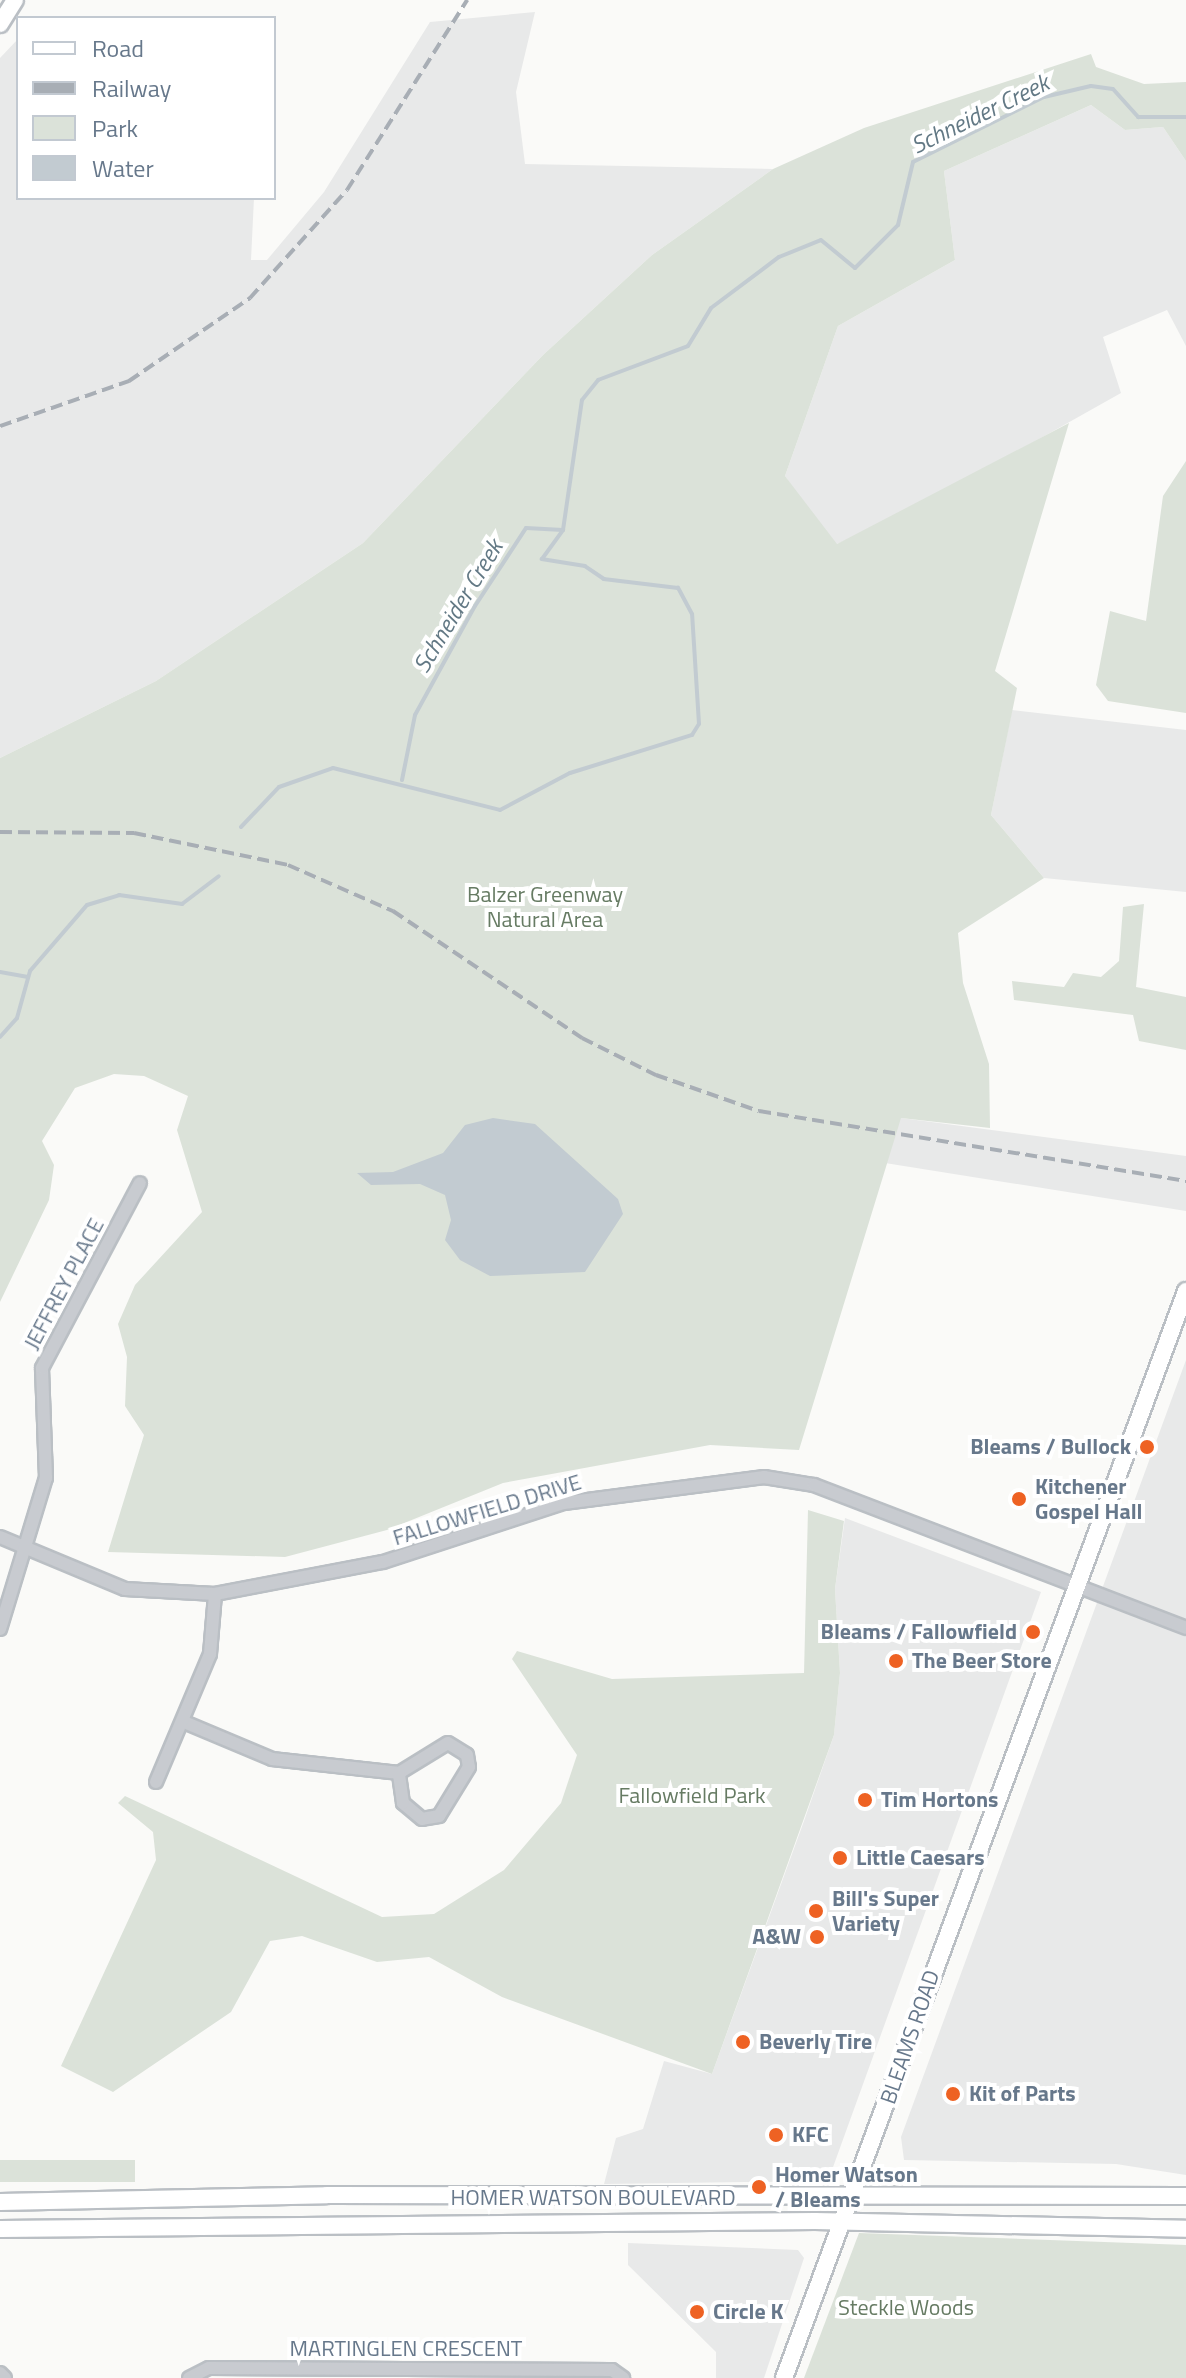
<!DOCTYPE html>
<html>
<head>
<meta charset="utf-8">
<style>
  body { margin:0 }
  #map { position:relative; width:1186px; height:2378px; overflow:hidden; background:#fafaf8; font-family:"Titillium Web",sans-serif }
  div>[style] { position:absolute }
  .built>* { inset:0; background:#e8e9e9 }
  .green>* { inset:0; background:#dbe2d9; transform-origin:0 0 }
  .water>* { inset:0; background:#c2cbd1 }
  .stream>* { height:4px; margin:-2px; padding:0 2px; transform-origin:2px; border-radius:2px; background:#c2cbd1 }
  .roads { filter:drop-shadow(2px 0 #babfc4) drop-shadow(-2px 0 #babfc4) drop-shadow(0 2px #babfc4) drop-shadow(0 -2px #babfc4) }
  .street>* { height:12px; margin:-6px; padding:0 6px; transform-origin:6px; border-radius:6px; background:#c8cbd0 }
  .secondary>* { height:16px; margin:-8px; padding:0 8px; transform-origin:8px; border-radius:8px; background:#fff }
  .rail>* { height:4px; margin-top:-2px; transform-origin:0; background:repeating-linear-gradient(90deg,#a8aeb5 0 12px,transparent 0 18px) }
  .dots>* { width:22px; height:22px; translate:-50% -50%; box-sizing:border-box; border:4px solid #fff; border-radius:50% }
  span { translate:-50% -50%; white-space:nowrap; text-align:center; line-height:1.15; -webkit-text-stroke:8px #fff; paint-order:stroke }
  .park-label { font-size:22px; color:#667b63 }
  .street-label { font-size:22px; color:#67788b }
  .poi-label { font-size:22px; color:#67788b; font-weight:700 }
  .right { translate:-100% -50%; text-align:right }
  .left { translate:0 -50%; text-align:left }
  .water-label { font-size:24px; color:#637985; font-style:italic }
  .legend { position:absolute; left:16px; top:16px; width:260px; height:184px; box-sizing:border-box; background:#fff; border:2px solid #c2c9d1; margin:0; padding:10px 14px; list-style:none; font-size:24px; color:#67788b }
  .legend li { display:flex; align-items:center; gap:16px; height:40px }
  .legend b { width:40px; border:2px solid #c2c9d1 }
</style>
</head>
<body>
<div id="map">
  <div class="built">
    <div style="clip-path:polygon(535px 12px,516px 92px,525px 164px,773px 169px,652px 255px,543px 355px,363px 543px,156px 681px,0 758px,0 58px,18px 39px,18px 198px,254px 198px,251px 260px,267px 260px,324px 192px,430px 22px)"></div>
    <div style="clip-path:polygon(1091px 105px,1125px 130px,1163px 127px,1186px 161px,1186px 346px,1167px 310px,1103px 337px,1121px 393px,891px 522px,832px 546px,785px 476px,838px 326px,955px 260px,944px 171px)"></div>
    <div style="clip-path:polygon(1012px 710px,1186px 730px,1186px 892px,1044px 878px,991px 815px)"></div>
    <div style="clip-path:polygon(0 816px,796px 1104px,1186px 1156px,1186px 1211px,810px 1151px)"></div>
    <div style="clip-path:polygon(1186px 1360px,1186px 2175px,1116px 2164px,904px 2160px,901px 2137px)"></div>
    <div style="clip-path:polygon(845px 1518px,1041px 1592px,828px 2181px,604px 2184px,616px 2138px,643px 2129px,664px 2061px,712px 2074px,804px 1821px,834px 1735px,840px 1673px,835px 1589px)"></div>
    <div style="clip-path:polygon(628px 2243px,798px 2250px,804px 2258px,764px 2378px,716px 2378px,716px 2352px,628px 2265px)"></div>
  </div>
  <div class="green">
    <div style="clip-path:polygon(1091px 54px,1096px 67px,1144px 84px,1186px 82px,1186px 161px,1163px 127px,1125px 130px,1091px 105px,944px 171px,955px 260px,838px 326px,785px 476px,837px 544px,1069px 423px,995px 671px,1017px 688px,991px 815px,1044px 878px,958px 933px,963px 983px,989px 1064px,990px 1128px,901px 1118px,799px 1450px,710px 1445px,503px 1483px,387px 1530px,285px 1557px,108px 1552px,144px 1435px,125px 1406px,127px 1357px,118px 1324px,135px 1285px,202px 1212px,177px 1130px,188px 1096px,144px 1076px,114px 1074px,75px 1088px,42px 1141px,54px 1165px,49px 1200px,0 1302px,0 758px,156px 681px,363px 543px,543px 355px,652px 255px,773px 169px,864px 128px)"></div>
    <div style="clip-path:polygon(1186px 461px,1186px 713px,1108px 701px,1096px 685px,1110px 611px,1146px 621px,1163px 496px)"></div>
    <div style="clip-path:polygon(1144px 904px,1136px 987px,1186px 997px,1186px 1050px,1139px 1041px,1133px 1015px,1014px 1000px,1012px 981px,1064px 987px,1073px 973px,1101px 977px,1119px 961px,1123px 907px)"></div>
    <div style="clip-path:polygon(808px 1510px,844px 1521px,835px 1589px,840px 1673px,834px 1735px,712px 2074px,502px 1997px,429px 1957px,377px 1962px,302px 1936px,270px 1941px,231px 2012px,113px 2092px,61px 2066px,156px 1860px,153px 1832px,118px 1803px,125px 1796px,382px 1917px,434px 1914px,504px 1870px,561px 1803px,577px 1755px,512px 1659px,517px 1651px,612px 1679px,804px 1673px)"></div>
    <div style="left:135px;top:2160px;width:22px;height:135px;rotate:90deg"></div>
    <div style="clip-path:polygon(859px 2233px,1186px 2245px,1186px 2378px,804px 2378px)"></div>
  </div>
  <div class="water">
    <div style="clip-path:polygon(493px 1118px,535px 1124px,618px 1199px,623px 1214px,585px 1272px,490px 1276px,460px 1260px,445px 1240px,451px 1220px,445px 1195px,420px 1184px,371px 1185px,357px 1173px,393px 1172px,443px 1153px,465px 1125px)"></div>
  </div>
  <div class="stream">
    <div style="left:402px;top:780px;width:66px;rotate:-78.7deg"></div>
    <div style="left:415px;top:715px;width:124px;rotate:-61.2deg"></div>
    <div style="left:475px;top:606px;width:93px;rotate:-56.8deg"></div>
    <div style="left:526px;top:528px;width:37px;rotate:3deg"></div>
    <div style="left:241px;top:827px;width:55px;rotate:-46.5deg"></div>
    <div style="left:279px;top:787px;width:57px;rotate:-19.4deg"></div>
    <div style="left:333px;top:768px;width:172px;rotate:14.1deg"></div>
    <div style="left:500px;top:810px;width:79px;rotate:-27.9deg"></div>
    <div style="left:570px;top:773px;width:128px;rotate:-17.3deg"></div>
    <div style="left:692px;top:735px;width:13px;rotate:-58deg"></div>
    <div style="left:699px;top:724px;width:110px;rotate:-93.6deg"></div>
    <div style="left:692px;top:614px;width:30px;rotate:-118deg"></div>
    <div style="left:678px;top:588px;width:75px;rotate:-173.1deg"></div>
    <div style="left:604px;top:579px;width:23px;rotate:-146deg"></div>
    <div style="left:585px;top:566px;width:44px;rotate:-170.8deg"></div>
    <div style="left:542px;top:559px;width:36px;rotate:-54deg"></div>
    <div style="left:563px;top:530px;width:131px;rotate:-81.7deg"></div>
    <div style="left:582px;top:400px;width:26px;rotate:-51deg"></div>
    <div style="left:598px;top:380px;width:96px;rotate:-20.7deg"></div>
    <div style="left:688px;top:346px;width:44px;rotate:-58.8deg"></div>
    <div style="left:711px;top:308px;width:85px;rotate:-36.9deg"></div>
    <div style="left:779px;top:257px;width:45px;rotate:-22deg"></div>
    <div style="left:821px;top:240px;width:44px;rotate:39.5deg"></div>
    <div style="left:855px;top:268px;width:61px;rotate:-45deg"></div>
    <div style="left:898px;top:225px;width:65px;rotate:-76.6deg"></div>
    <div style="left:913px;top:162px;width:146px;rotate:-26.4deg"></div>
    <div style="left:1044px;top:97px;width:48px;rotate:-13.2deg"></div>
    <div style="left:1091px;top:86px;width:22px;rotate:8deg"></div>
    <div style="left:1113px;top:89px;width:38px;rotate:48deg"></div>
    <div style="left:1138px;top:117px;width:48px"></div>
    <div style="left:0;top:972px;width:27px;rotate:10deg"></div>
    <div style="left:0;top:1037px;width:25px;rotate:-48deg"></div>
    <div style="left:17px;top:1018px;width:49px;rotate:-74.5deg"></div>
    <div style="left:30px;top:971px;width:87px;rotate:-49.2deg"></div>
    <div style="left:87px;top:905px;width:34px;rotate:-17deg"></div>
    <div style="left:119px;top:895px;width:64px;rotate:8.1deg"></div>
    <div style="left:182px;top:904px;width:46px;rotate:-37.1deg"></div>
  </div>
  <div class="roads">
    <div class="street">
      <div style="left:0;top:1537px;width:135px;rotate:22.6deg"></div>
      <div style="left:125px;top:1589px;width:90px;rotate:3.2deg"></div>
      <div style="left:215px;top:1594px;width:171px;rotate:-10.8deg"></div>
      <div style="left:383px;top:1562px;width:190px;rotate:-18.1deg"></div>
      <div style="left:564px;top:1503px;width:202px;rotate:-7.4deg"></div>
      <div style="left:764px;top:1477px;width:51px;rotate:9.1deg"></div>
      <div style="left:814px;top:1485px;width:399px;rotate:21deg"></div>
      <div style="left:0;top:1629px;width:158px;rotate:-73.1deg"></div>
      <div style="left:46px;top:1478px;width:110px;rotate:-92.1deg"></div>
      <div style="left:42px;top:1368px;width:209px;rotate:-62.1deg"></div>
      <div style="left:184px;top:1722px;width:95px;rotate:22.8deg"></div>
      <div style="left:272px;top:1759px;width:128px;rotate:6.3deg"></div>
      <div style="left:399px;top:1773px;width:57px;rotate:-31.5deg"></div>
      <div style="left:448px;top:1743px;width:22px;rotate:32deg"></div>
      <div style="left:467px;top:1755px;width:12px;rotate:81deg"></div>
      <div style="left:469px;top:1767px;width:57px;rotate:121.5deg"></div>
      <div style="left:439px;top:1816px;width:17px;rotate:170deg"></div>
      <div style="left:422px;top:1819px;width:25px;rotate:-140deg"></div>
      <div style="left:403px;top:1803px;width:30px;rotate:-98deg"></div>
      <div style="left:156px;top:1782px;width:139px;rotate:-67.1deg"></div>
      <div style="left:210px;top:1654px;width:60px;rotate:-85.2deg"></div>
      <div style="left:0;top:2373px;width:7px;rotate:45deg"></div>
      <div style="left:189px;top:2378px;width:22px;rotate:-27deg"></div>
      <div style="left:209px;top:2368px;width:403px;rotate:0.3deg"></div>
      <div style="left:612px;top:2370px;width:14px;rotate:36deg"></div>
    </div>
    <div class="secondary">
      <div style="left:0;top:24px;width:28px;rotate:-58deg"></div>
      <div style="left:0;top:2202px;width:327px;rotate:-1.2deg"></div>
      <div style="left:327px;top:2195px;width:859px;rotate:0.07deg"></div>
      <div style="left:0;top:2229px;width:815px;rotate:-0.56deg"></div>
      <div style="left:815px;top:2221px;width:371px;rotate:1.2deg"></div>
      <div style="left:784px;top:2378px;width:1159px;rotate:-69.7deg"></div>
    </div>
  </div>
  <div class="rail">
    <div style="left:0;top:426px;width:137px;rotate:-19.2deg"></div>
    <div style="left:129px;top:381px;width:147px;rotate:-34.4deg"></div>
    <div style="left:250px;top:298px;width:145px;rotate:-48.1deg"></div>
    <div style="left:347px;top:190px;width:225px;rotate:-57.7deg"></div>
    <div style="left:0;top:832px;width:134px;rotate:0.4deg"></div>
    <div style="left:134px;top:833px;width:157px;rotate:11.7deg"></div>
    <div style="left:288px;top:865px;width:115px;rotate:23.7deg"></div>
    <div style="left:393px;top:911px;width:228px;rotate:33.9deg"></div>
    <div style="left:582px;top:1038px;width:83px;rotate:26.6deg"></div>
    <div style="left:656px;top:1075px;width:109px;rotate:19.3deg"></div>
    <div style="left:759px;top:1111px;width:433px;rotate:9.3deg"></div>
  </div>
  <div class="dots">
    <div style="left:1147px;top:1447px;background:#ee6223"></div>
    <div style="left:1019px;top:1499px;background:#ee6223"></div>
    <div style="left:1033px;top:1632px;background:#ee6223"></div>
    <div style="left:896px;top:1661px;background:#ee6223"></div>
    <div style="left:865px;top:1800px;background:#ee6223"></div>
    <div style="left:840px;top:1858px;background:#ee6223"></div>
    <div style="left:816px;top:1911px;background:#ee6223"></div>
    <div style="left:817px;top:1937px;background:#ee6223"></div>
    <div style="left:743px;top:2042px;background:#ee6223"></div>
    <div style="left:953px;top:2094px;background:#ee6223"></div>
    <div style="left:776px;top:2135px;background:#ee6223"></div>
    <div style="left:759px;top:2187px;background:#ee6223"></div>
    <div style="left:697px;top:2312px;background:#ee6223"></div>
  </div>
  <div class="park-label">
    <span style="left:545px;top:907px">Balzer Greenway<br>Natural Area</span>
    <span style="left:692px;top:1796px">Fallowfield Park</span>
    <span style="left:906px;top:2308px">Steckle Woods</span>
  </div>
  <div class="street-label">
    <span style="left:64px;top:1284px;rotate:-62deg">JEFFREY PLACE</span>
    <span style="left:487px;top:1510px;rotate:-17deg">FALLOWFIELD DRIVE</span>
    <span style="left:910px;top:2037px;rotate:-71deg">BLEAMS ROAD</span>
    <span style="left:593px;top:2198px">HOMER WATSON BOULEVARD</span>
    <span style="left:406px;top:2349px">MARTINGLEN CRESCENT</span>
  </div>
  <div class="poi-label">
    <span class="right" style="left:1131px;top:1447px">Bleams / Bullock</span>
    <span class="left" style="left:1035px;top:1499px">Kitchener<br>Gospel Hall</span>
    <span class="right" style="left:1017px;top:1632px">Bleams / Fallowfield</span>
    <span class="left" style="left:912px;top:1661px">The Beer Store</span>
    <span class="left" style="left:881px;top:1800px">Tim Hortons</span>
    <span class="left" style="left:856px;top:1858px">Little Caesars</span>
    <span class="left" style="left:832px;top:1911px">Bill's Super<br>Variety</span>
    <span class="right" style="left:801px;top:1937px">A&amp;W</span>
    <span class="left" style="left:759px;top:2042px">Beverly Tire</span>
    <span class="left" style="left:969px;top:2094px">Kit of Parts</span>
    <span class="left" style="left:792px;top:2135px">KFC</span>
    <span class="left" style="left:775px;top:2187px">Homer Watson<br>/ Bleams</span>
    <span class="left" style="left:713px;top:2312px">Circle K</span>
  </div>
  <div class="water-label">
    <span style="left:980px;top:114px;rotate:-26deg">Schneider Creek</span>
    <span style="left:458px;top:606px;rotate:-59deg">Schneider Creek</span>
  </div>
  <ul class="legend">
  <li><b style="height:10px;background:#fff"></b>Road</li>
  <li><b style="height:10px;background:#a8aeb5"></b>Railway</li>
  <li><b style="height:22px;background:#dbe2d9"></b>Park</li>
  <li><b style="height:22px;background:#c2cbd1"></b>Water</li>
  </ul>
</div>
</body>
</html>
